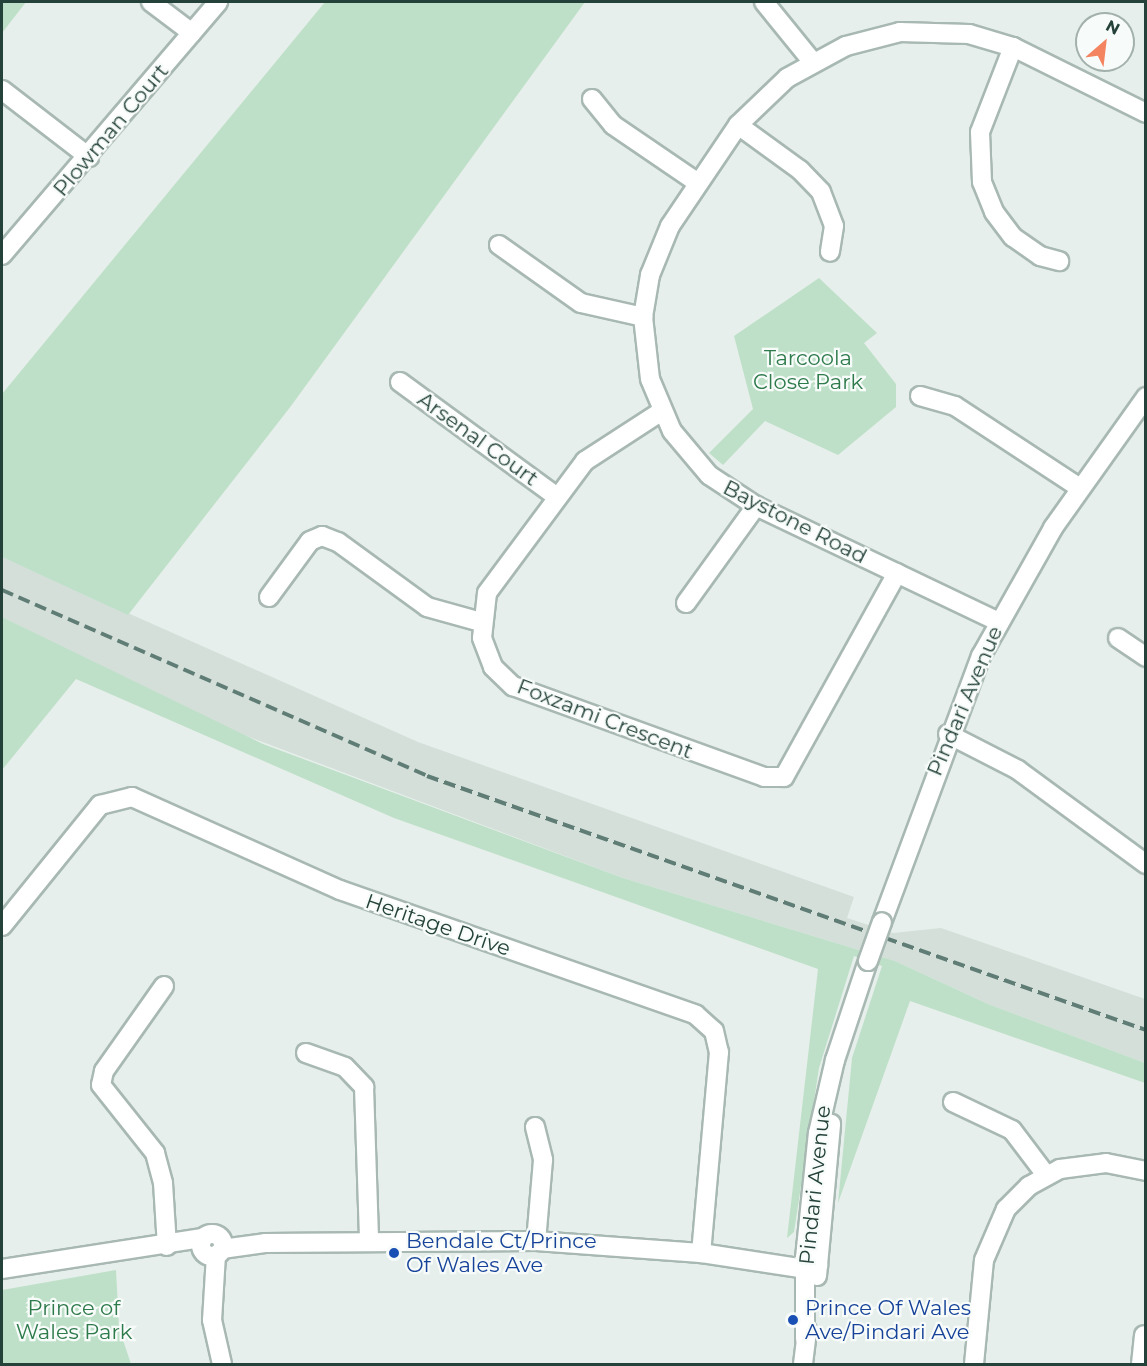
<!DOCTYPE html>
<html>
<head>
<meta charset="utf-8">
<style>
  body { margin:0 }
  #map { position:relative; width:1147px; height:1366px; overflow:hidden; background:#e6efeb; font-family:Montserrat,sans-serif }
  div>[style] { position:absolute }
  .built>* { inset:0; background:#d4dfda }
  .green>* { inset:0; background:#bfe0c8 }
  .roads { filter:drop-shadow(2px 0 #a8b8b2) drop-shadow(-2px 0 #a8b8b2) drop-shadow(0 2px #a8b8b2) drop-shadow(0 -2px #a8b8b2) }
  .minor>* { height:18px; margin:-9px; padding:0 9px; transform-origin:9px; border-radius:9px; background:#fff }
  .minor>.ring { margin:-9px; padding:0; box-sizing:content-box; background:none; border:18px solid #fff; border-radius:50% }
  .rail>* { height:4px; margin-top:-2px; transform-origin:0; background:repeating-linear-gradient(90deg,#5f7d75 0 12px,transparent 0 18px) }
  .bridges { filter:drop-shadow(2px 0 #a8b8b2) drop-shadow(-2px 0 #a8b8b2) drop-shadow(0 2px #a8b8b2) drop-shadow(0 -2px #a8b8b2) }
  .minor-bridge>* { height:18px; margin:-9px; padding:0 9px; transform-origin:9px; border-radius:9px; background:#fff }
  .dots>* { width:16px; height:16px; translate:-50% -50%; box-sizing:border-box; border:3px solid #f7fbf9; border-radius:50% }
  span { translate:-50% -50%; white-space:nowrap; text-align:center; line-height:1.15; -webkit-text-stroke:4.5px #f7fbf9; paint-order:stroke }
  .street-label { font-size:21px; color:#24423a }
  .park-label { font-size:21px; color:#2d7a4b }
  .transit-label { font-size:21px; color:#164399 }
  .left { translate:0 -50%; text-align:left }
  .frame { position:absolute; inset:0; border:3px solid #24423a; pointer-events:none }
  .north { position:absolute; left:1075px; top:12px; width:60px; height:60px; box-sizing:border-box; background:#f7fbf9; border:2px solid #a3b1ad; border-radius:50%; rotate:28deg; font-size:16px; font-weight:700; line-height:24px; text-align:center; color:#24423a }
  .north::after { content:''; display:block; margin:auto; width:21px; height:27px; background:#f4845f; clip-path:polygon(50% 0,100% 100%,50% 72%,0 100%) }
</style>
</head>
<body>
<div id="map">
  <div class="built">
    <div style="clip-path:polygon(2px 557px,418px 742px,854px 897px,847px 918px,893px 933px,941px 928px,1145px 999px,1145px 1063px,988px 1004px,895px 961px,623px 878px,215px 724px,2px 617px)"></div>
  </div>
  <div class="green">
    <div style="clip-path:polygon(2px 2px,26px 2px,2px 33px)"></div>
    <div style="clip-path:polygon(325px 2px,585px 2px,291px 406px,128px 615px,2px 557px,2px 394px)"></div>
    <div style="clip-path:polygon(819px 278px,877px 333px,864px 343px,896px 384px,896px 407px,838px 455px,765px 421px,723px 465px,709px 453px,753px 409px,734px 336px)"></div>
    <div style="clip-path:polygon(2px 617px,263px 744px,623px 878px,895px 961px,988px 1004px,1145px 1063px,1145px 1083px,910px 1001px,838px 1203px,852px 1058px,882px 966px,854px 956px,819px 1068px,794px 1232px,787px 1238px,818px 969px,394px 818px,76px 679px,2px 770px)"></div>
    <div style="clip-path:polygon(116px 1270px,119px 1328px,131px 1364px,2px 1364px,2px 1290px)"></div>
  </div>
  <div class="roads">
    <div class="minor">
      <div style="left:151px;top:2px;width:51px;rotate:37.1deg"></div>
      <div style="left:764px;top:2px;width:76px;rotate:50.9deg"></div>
      <div style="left:1013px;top:47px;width:91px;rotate:111.2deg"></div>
      <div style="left:980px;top:132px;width:50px;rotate:87.7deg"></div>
      <div style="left:982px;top:182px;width:32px;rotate:68deg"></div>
      <div style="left:994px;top:212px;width:31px;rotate:53deg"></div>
      <div style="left:1013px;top:237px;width:33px;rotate:35deg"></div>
      <div style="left:1040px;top:256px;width:20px;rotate:15deg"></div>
      <div style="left:2px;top:90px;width:110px;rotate:37.6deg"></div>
      <div style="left:592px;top:99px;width:33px;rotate:51deg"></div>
      <div style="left:613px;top:125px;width:103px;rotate:34.3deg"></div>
      <div style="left:738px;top:125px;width:77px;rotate:36deg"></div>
      <div style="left:800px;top:170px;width:30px;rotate:46deg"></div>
      <div style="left:821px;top:192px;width:36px;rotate:69deg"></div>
      <div style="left:834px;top:226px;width:26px;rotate:99deg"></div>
      <div style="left:499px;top:245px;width:100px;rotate:35.3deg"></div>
      <div style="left:581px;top:303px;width:64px;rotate:12.7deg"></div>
      <div style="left:2px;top:255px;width:333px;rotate:-49.5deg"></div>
      <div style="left:400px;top:382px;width:193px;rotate:36.2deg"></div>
      <div style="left:920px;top:396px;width:36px;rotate:16deg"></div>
      <div style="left:955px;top:406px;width:149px;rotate:33.3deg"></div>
      <div style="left:662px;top:411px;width:92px;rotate:147deg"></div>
      <div style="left:585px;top:461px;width:164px;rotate:126.6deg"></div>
      <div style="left:487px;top:593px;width:45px;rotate:96.3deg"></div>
      <div style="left:482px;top:638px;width:31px;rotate:69deg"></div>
      <div style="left:493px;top:667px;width:28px;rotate:44deg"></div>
      <div style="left:513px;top:686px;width:267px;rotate:19.9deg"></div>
      <div style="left:764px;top:777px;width:20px"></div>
      <div style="left:784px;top:777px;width:233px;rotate:-61deg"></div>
      <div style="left:269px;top:597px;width:69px;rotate:-53.8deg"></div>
      <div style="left:310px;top:541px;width:13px;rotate:-23deg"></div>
      <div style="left:322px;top:536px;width:17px;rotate:21deg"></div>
      <div style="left:338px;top:542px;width:110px;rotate:36.1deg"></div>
      <div style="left:427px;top:607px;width:56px;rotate:15.5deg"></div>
      <div style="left:686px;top:603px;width:120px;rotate:-54.2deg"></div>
      <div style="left:999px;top:622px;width:269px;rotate:-154.5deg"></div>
      <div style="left:756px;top:506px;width:56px;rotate:-146.6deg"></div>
      <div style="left:709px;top:475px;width:57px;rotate:-130.1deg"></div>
      <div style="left:672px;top:431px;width:56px;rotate:-112.9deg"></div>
      <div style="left:650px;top:379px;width:62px;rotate:-96.4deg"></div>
      <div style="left:643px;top:317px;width:43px;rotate:-80.5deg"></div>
      <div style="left:650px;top:275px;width:53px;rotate:-67.8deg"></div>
      <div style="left:670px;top:226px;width:122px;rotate:-56deg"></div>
      <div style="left:738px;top:125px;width:68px;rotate:-43.8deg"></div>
      <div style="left:787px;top:78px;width:67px;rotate:-28.5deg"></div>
      <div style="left:846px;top:46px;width:56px;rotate:-14.5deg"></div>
      <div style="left:900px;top:32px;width:69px;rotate:1.7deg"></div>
      <div style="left:969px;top:34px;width:46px;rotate:16.5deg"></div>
      <div style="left:1013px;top:47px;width:148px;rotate:26.4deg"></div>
      <div style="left:1118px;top:638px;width:34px;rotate:34deg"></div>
      <div style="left:948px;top:734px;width:79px;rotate:27.2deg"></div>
      <div style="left:1018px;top:770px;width:159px;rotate:36.3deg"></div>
      <div style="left:882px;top:922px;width:284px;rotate:-69.6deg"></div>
      <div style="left:981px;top:656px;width:147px;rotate:-60.6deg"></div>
      <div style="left:1053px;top:528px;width:161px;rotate:-54.6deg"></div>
      <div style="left:2px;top:926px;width:156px;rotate:-51deg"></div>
      <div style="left:100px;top:805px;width:33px;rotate:-14deg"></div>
      <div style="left:132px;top:797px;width:228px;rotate:24.1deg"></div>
      <div style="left:340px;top:890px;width:377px;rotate:19.3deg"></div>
      <div style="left:696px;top:1015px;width:24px;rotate:42deg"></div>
      <div style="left:714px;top:1031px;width:22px;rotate:77deg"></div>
      <div style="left:719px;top:1052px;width:202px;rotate:95.1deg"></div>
      <div style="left:164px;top:986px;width:104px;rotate:125.2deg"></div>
      <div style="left:104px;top:1071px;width:14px;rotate:102deg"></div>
      <div style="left:101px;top:1085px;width:87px;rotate:51.5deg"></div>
      <div style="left:155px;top:1153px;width:31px;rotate:75deg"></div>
      <div style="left:163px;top:1183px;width:63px;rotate:86.4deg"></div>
      <div style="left:306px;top:1053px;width:41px;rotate:19.7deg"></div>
      <div style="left:345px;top:1067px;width:28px;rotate:46deg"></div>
      <div style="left:364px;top:1087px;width:154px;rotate:88.1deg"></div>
      <div style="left:953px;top:1102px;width:65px;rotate:25.4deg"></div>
      <div style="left:1012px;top:1130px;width:56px;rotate:52.9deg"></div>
      <div style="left:535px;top:1127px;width:34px;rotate:76deg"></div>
      <div style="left:543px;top:1160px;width:81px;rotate:94.9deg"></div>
      <div class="ring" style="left:201px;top:1234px;width:4px;height:4px"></div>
      <div style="left:222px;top:1249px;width:43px;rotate:-7.9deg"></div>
      <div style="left:265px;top:1243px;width:271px;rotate:-0.4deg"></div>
      <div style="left:536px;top:1241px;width:165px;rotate:4.2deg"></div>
      <div style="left:701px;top:1253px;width:105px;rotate:8.7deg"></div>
      <div style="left:805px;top:1269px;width:14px;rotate:-17deg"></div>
      <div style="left:216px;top:1255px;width:65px;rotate:93.5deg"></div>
      <div style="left:212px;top:1320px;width:45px;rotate:77.2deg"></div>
      <div style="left:2px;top:1269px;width:202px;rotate:-8.8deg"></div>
      <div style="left:817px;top:1276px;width:153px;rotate:-84.7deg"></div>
      <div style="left:805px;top:1339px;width:81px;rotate:-90deg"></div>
      <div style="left:805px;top:1258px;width:126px;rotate:-84.1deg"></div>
      <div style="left:818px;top:1133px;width:75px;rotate:-76.9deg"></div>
      <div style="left:835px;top:1060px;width:104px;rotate:-71.6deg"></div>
      <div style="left:803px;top:1364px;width:34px;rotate:-83deg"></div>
      <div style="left:974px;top:1364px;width:104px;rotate:-84.5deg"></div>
      <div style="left:984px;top:1260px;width:56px;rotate:-66.7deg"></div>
      <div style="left:1006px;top:1209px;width:33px;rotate:-45deg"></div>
      <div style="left:1029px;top:1186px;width:35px;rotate:-29deg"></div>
      <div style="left:1060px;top:1169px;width:46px;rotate:-7.4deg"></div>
      <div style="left:1106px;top:1163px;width:41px;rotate:11.3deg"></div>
      <div style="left:1141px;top:1364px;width:29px;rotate:-84deg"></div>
    </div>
  </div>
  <div class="rail">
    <div style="left:2px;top:590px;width:464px;rotate:23.6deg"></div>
    <div style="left:427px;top:776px;width:763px;rotate:19.46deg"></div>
  </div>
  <div class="bridges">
    <div class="minor-bridge">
      <div style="left:868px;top:961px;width:41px;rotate:-70.3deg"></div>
    </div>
  </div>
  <div class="dots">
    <div style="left:394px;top:1253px;background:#1a4fb4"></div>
    <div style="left:793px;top:1320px;background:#1a4fb4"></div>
  </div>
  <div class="street-label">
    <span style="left:111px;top:130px;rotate:-50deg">Plowman Court</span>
    <span style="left:478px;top:439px;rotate:36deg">Arsenal Court</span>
    <span style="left:795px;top:522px;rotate:27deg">Baystone Road</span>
    <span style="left:965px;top:701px;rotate:-67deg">Pindari Avenue</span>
    <span style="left:605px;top:719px;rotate:21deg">Foxzami Crescent</span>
    <span style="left:438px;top:925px;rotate:19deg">Heritage Drive</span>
    <span style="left:815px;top:1185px;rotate:-84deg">Pindari Avenue</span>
  </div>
  <div class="park-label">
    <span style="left:808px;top:370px">Tarcoola<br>Close Park</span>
    <span style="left:74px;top:1320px">Prince of<br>Wales Park</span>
  </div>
  <div class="transit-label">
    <span class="left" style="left:406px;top:1253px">Bendale Ct/Prince<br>Of Wales Ave</span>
    <span class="left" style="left:805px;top:1320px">Prince Of Wales<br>Ave/Pindari Ave</span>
  </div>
  <div class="frame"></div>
  <div class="north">N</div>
</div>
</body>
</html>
